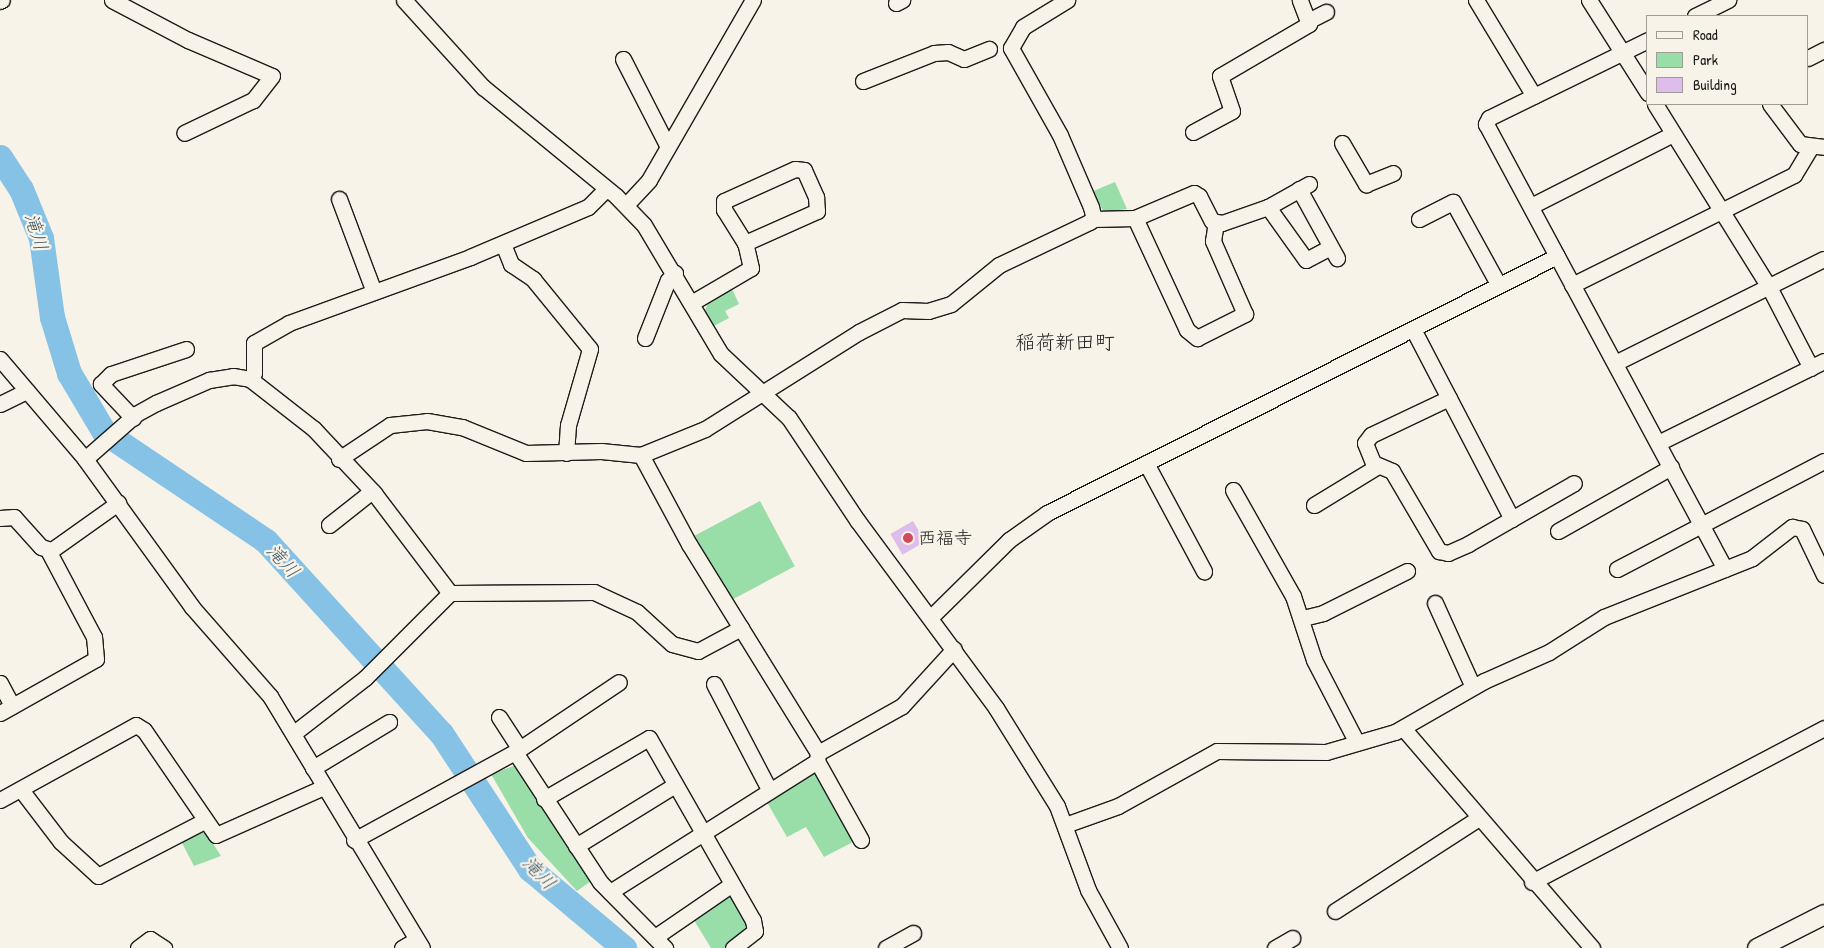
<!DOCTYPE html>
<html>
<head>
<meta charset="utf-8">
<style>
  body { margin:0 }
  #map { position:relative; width:1824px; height:948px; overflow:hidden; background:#f7f3e8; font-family:"Patrick Hand","Klee One",sans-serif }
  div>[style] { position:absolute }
  .green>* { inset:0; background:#99dda9; transform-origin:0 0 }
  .river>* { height:25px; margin:-12.5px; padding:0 12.5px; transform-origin:12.5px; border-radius:12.5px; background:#86c2e6 }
  .building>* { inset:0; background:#debdea; transform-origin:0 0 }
  .roads { filter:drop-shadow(1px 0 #1c1c1c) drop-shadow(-1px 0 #1c1c1c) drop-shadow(0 1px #1c1c1c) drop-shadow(0 -1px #1c1c1c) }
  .minor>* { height:15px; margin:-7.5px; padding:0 7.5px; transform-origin:7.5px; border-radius:7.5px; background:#f7f3e8 }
  .major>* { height:19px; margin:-9.5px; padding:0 9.5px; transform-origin:9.5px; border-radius:9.5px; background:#f7f3e8 }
  .dots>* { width:14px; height:14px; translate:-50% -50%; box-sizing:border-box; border:2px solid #f7f3e8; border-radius:50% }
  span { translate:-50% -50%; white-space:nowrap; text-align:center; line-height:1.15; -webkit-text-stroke:4.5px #f7f3e8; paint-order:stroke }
  .poi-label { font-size:18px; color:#1c1c1c }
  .left { translate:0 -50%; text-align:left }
  .water-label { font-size:19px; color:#415663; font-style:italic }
  .quarter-label { font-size:20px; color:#1c1c1c }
  .legend { position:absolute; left:1646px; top:15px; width:162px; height:90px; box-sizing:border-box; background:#f7f3e8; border:1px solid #9f9d96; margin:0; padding:6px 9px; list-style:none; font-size:15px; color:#1c1c1c }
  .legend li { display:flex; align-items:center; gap:10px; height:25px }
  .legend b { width:25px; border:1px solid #9f9d96 }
</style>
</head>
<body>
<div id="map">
  <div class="green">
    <div style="clip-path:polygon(1115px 182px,1127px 209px,1104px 212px,1091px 192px)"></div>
    <div style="clip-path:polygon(732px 289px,739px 304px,725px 311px,729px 318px,712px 327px,705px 310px,709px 301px)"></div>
    <div style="left:760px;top:501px;width:74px;height:78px;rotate:62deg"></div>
    <div style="clip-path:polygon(516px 765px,591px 881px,577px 891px,528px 838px,491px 774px)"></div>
    <div style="clip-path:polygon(813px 768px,855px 841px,824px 857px,806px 827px,787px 837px,764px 797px)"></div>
    <div style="clip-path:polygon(199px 831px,207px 834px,221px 856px,194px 866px,181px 841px)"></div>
    <div style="clip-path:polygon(730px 892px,750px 924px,747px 932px,726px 948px,711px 948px,692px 917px)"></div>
  </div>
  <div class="river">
    <div style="left:0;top:157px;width:38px;rotate:57deg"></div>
    <div style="left:21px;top:189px;width:53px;rotate:67.8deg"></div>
    <div style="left:41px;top:238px;width:80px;rotate:82.1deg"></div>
    <div style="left:52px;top:317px;width:59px;rotate:73.1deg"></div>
    <div style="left:69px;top:373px;width:69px;rotate:59.3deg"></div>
    <div style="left:104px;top:432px;width:195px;rotate:33.9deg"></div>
    <div style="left:266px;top:541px;width:260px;rotate:47.7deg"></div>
    <div style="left:441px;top:733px;width:163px;rotate:56.8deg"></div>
    <div style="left:530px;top:869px;width:123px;rotate:40deg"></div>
  </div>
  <div class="building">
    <div style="left:913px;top:521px;width:24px;height:26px;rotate:60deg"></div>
  </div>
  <div class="roads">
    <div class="minor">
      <div style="left:112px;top:0;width:86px;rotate:27.8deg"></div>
      <div style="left:188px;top:40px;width:91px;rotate:23.2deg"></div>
      <div style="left:272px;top:76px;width:31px;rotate:128deg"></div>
      <div style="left:253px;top:100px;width:76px;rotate:154.4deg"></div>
      <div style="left:404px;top:0;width:118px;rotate:47.8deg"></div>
      <div style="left:483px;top:87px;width:172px;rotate:39.3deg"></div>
      <div style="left:616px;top:196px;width:40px;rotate:46deg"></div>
      <div style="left:644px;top:225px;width:150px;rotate:59.2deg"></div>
      <div style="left:721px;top:354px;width:93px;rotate:43.3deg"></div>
      <div style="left:789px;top:418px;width:123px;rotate:56.3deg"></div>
      <div style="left:857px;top:520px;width:234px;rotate:53.5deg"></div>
      <div style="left:996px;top:708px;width:115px;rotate:58.1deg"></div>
      <div style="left:1057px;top:806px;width:90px;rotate:69.7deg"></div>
      <div style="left:1088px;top:890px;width:66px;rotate:61.1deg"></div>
      <div style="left:1476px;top:0;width:112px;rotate:58.9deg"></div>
      <div style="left:1589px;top:0;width:110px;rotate:57.6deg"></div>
      <div style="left:0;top:1px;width:2px;rotate:-27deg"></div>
      <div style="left:896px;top:3px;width:7px;rotate:-27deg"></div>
      <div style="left:1695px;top:16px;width:37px;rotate:-26deg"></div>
      <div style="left:1310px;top:20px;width:18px;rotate:-27deg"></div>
      <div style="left:1648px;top:40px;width:177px;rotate:153.9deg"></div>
      <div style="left:1489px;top:118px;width:7px;rotate:117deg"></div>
      <div style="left:1486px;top:124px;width:505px;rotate:61.76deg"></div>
      <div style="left:1808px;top:58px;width:18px;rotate:-27deg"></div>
      <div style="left:623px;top:59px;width:97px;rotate:62.9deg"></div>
      <div style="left:863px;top:81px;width:76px;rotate:-21.5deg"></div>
      <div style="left:934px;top:53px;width:14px;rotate:-4deg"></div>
      <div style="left:948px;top:52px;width:17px;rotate:24deg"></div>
      <div style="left:964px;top:59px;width:27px;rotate:-22deg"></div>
      <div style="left:1655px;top:104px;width:216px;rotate:58.1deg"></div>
      <div style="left:1769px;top:287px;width:91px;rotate:62.6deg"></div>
      <div style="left:1770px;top:104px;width:50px;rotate:53.1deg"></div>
      <div style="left:1800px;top:144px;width:24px;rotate:7deg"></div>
      <div style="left:1193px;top:132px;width:44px;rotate:-28.3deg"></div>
      <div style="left:1232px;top:111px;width:37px;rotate:-109deg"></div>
      <div style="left:1220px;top:76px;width:103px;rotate:-30.3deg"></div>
      <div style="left:1309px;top:24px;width:26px;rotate:-111deg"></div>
      <div style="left:1342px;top:143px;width:48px;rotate:59.7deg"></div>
      <div style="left:1366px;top:184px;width:29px;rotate:-22deg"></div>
      <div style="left:1299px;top:189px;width:79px;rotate:61.2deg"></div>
      <div style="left:339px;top:199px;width:99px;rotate:69.4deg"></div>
      <div style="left:626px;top:205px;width:34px;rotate:-47deg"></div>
      <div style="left:649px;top:180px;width:208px;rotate:-60deg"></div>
      <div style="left:1531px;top:206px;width:159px;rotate:-26.9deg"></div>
      <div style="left:1268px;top:207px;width:65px;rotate:54.4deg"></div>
      <div style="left:1306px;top:260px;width:27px;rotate:-28deg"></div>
      <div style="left:1135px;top:218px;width:123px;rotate:65.1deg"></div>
      <div style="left:1187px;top:330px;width:13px;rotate:39deg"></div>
      <div style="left:1197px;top:338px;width:54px;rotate:-26.6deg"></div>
      <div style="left:1245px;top:314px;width:80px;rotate:-113.7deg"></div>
      <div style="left:1213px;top:241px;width:18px;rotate:-81deg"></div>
      <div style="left:1094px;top:219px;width:41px;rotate:-1.4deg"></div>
      <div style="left:1135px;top:218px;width:64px;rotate:-23deg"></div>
      <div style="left:1194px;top:193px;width:6px;rotate:31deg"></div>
      <div style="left:1199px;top:196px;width:28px;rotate:63deg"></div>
      <div style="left:1212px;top:221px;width:10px;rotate:11deg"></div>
      <div style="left:1222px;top:223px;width:49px;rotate:-19.2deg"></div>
      <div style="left:1268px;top:207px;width:47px;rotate:-29.3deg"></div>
      <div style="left:1419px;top:219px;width:38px;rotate:-27deg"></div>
      <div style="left:1453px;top:202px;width:94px;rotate:61.2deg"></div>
      <div style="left:503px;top:244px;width:22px;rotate:68deg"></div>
      <div style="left:511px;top:264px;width:27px;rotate:34deg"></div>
      <div style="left:533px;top:279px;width:90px;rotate:50.8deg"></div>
      <div style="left:590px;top:349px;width:79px;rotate:106.1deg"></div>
      <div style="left:568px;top:425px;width:28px;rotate:94deg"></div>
      <div style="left:1572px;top:285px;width:248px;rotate:-26.4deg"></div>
      <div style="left:1794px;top:175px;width:31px;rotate:-59deg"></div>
      <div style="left:693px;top:302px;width:67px;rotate:-30.4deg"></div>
      <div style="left:751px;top:268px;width:26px;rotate:-103deg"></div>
      <div style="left:745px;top:243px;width:39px;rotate:-122deg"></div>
      <div style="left:724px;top:210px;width:9px;rotate:-90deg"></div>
      <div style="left:724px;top:201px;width:78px;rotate:-24.3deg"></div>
      <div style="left:795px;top:169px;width:9px;rotate:6deg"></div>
      <div style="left:804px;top:170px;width:30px;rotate:66deg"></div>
      <div style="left:816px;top:197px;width:14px;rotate:86deg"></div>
      <div style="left:817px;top:211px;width:79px;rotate:156deg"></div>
      <div style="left:1414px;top:331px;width:212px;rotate:62.5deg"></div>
      <div style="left:645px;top:338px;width:62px;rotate:-68.4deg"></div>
      <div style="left:668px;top:280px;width:10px;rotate:-45deg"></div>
      <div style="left:0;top:359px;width:131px;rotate:49.6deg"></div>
      <div style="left:85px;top:459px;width:183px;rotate:54.1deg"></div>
      <div style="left:192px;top:607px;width:118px;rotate:48.8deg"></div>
      <div style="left:270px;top:696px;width:294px;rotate:58.9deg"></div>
      <div style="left:1615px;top:363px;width:233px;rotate:-26.5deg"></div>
      <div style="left:250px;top:379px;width:7px;rotate:-56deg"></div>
      <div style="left:254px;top:373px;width:30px;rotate:-90deg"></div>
      <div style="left:254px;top:343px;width:40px;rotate:-29.7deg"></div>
      <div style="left:289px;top:323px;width:193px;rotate:-20deg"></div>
      <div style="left:470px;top:257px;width:128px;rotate:-23deg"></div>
      <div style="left:588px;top:207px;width:25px;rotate:-45deg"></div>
      <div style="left:1449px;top:398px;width:86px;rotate:154.6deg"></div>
      <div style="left:1371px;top:435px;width:10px;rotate:127deg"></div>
      <div style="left:1365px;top:443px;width:22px;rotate:68deg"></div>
      <div style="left:1373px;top:463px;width:21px;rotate:23deg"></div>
      <div style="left:1392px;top:471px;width:93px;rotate:59.6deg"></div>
      <div style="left:1439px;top:551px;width:9px;rotate:13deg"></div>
      <div style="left:1448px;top:553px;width:22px;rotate:-24deg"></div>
      <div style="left:1468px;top:544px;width:122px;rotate:-29.9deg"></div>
      <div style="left:0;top:404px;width:30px;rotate:-26deg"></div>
      <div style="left:133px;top:418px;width:47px;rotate:-133.3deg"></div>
      <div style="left:101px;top:384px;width:14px;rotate:-45deg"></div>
      <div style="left:111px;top:374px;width:79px;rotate:-18.4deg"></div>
      <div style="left:1658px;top:443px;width:185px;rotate:-26.3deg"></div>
      <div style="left:641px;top:455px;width:101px;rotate:61.7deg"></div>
      <div style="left:689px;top:544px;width:246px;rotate:58.3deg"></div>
      <div style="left:85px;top:459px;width:68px;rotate:-41.4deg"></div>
      <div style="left:136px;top:414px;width:23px;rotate:-29deg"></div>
      <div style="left:156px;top:403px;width:58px;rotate:-23.5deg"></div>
      <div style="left:209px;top:380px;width:24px;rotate:-9deg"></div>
      <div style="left:233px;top:376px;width:17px;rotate:10deg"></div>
      <div style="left:250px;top:379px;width:81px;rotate:38deg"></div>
      <div style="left:314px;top:429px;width:88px;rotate:46.8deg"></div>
      <div style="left:374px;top:493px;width:126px;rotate:52.8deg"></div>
      <div style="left:450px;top:593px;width:144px;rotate:-0.4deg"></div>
      <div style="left:594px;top:592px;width:47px;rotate:24.9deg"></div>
      <div style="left:637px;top:612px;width:47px;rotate:42.4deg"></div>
      <div style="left:672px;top:644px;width:27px;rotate:15deg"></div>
      <div style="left:698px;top:651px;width:49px;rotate:-28.1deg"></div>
      <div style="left:339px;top:459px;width:61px;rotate:-33.7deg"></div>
      <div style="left:390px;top:425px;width:37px;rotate:-6deg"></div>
      <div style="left:427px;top:421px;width:36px;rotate:10deg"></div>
      <div style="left:462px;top:427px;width:69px;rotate:22.1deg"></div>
      <div style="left:526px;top:453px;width:75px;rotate:-1.5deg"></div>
      <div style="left:601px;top:451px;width:40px;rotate:5.7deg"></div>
      <div style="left:641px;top:455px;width:69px;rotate:-22.1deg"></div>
      <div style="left:705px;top:429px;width:182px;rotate:-32.2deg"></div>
      <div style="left:859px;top:332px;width:48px;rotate:-27.1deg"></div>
      <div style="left:902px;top:310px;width:26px;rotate:2deg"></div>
      <div style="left:928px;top:311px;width:24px;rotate:-17deg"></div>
      <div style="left:951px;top:304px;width:62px;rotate:-39.1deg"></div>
      <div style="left:999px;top:265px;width:100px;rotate:-25.5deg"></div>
      <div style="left:1089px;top:222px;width:6px;rotate:-31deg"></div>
      <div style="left:1094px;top:219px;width:12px;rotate:-104deg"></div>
      <div style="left:1091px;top:207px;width:78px;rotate:-113.3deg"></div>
      <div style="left:1060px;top:135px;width:100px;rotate:-119.4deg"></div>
      <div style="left:1011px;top:48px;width:24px;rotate:-60deg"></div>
      <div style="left:1023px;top:27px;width:52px;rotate:-31.5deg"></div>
      <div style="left:1146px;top:463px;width:123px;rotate:61.8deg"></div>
      <div style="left:1233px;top:490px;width:122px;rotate:60.5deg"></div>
      <div style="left:1293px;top:596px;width:67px;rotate:71.8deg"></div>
      <div style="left:1314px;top:660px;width:93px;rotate:62.6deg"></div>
      <div style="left:1314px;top:505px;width:75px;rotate:-31.4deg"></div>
      <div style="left:0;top:518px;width:14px;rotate:-4deg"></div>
      <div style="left:14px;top:517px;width:40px;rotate:48deg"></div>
      <div style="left:41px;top:547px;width:10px;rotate:17deg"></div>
      <div style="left:329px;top:525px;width:55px;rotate:-38.3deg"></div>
      <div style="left:1558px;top:531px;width:130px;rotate:-29.5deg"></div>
      <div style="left:1617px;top:569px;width:233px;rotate:-27.6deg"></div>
      <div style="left:1435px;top:603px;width:92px;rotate:65.7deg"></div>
      <div style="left:931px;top:617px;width:110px;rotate:-44.6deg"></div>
      <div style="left:1009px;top:540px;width:47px;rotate:-35.4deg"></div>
      <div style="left:1047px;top:513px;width:571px;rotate:-26.74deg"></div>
      <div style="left:1303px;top:618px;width:21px;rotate:-14deg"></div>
      <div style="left:1323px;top:613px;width:94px;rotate:-26.6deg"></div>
      <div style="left:0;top:683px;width:26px;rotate:62deg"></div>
      <div style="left:714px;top:684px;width:119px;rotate:62.4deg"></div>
      <div style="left:0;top:713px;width:110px;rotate:-29.4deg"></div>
      <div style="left:96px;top:659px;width:22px;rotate:-95deg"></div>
      <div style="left:94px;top:637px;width:96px;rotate:-117.9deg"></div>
      <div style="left:49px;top:552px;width:85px;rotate:-35.4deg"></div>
      <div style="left:499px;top:717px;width:38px;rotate:57deg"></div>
      <div style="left:1403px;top:728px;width:290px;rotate:49.3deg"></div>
      <div style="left:294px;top:733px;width:90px;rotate:-37.8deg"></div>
      <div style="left:365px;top:678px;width:120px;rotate:-45deg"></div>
      <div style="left:515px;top:752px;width:125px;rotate:-33.9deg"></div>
      <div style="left:313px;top:768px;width:89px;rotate:-31.2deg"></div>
      <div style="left:22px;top:791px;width:64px;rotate:52.6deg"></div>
      <div style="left:61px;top:842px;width:50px;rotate:42.6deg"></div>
      <div style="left:98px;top:876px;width:119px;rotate:-27.4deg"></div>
      <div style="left:544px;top:799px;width:121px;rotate:-30.2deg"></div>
      <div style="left:649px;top:738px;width:210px;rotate:60.3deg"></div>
      <div style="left:753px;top:920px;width:11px;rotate:80deg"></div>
      <div style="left:755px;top:931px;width:28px;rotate:142deg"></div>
      <div style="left:0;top:800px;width:155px;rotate:-28.9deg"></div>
      <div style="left:136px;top:725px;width:9px;rotate:32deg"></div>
      <div style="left:144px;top:730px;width:127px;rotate:55.6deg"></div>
      <div style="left:216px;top:835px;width:118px;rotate:-24deg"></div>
      <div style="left:1065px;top:825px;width:56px;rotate:-19.7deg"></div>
      <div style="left:1118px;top:806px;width:113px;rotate:-29.1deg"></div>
      <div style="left:1217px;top:751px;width:109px;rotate:0.5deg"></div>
      <div style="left:1326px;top:752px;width:72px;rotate:-16.2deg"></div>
      <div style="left:1395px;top:732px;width:103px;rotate:-29.8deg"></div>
      <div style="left:1484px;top:681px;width:71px;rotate:-24deg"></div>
      <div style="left:1549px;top:652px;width:65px;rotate:-32.5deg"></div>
      <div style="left:1604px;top:617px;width:159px;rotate:-21.7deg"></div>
      <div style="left:1752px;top:558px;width:51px;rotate:-37.8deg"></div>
      <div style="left:1792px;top:527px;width:10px;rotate:11deg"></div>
      <div style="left:1802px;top:529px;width:51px;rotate:64.4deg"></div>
      <div style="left:354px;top:840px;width:183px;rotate:-28.7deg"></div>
      <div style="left:515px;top:752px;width:155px;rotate:56.8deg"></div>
      <div style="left:600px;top:882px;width:93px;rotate:45.4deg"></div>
      <div style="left:861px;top:840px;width:90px;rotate:-119.1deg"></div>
      <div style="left:817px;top:761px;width:8px;rotate:-83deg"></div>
      <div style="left:818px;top:753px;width:96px;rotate:-29.2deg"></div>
      <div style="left:902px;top:706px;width:77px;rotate:-47.6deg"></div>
      <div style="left:576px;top:846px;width:116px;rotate:-31.6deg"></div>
      <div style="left:1532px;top:882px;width:330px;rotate:-27.8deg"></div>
      <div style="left:610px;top:892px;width:245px;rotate:-32.3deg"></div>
      <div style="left:1335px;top:911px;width:169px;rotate:-32.9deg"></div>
      <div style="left:655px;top:937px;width:93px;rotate:-34.5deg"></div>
      <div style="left:138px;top:948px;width:15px;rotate:-37deg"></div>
      <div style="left:150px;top:939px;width:17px;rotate:33deg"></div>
      <div style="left:402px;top:948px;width:16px;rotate:-30deg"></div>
      <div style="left:886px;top:948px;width:31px;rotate:-29deg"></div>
      <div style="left:1275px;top:948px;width:20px;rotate:-30deg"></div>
    </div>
    <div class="major">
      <div style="left:1757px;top:948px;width:75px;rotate:-26.9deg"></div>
    </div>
  </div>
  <div class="dots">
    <div style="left:908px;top:538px;background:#d1495b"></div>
  </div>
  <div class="poi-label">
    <span class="left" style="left:918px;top:538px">西福寺</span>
  </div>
  <div class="water-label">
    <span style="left:36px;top:232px;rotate:73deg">滝川</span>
    <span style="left:283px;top:561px;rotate:47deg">滝川</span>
    <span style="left:539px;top:873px;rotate:46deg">滝川</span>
  </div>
  <div class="quarter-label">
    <span style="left:1065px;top:341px">稲荷新田町</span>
  </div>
  <ul class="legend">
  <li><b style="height:6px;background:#f7f3e8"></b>Road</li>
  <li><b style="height:14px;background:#99dda9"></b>Park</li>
  <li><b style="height:14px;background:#debdea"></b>Building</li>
  </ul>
</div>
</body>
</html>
